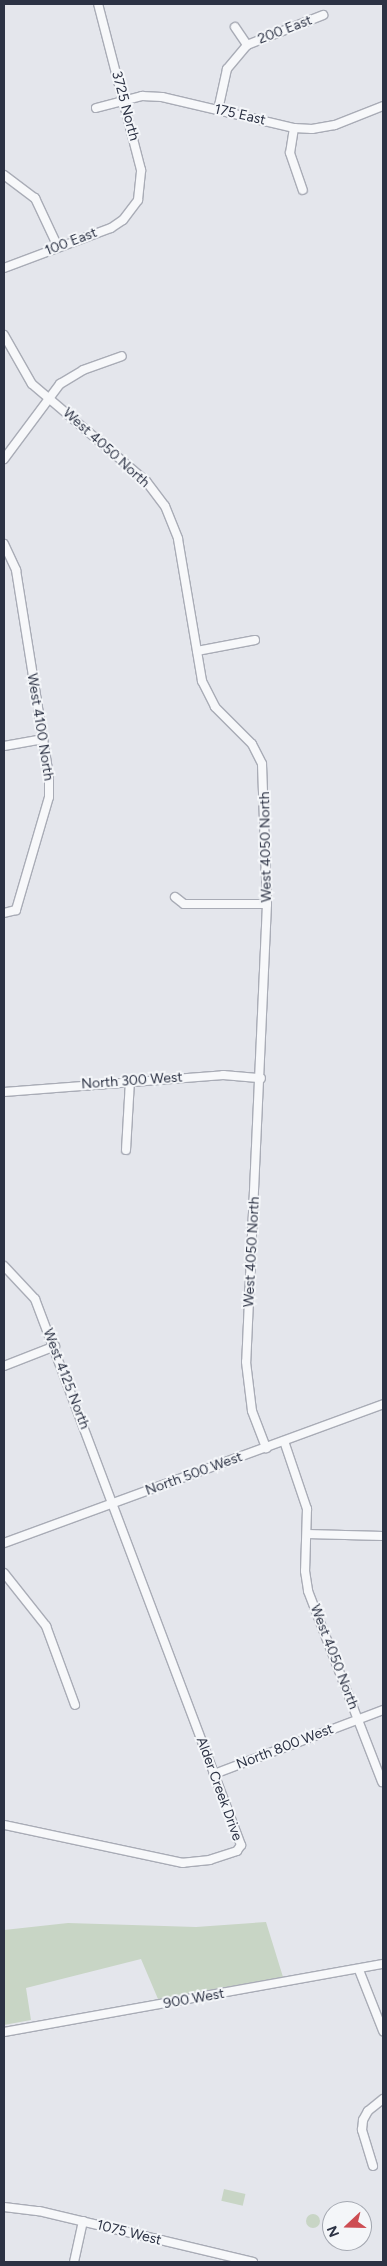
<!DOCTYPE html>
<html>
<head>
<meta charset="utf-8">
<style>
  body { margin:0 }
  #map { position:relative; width:387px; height:2266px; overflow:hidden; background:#e4e6ec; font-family:Figtree,sans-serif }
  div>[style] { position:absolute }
  .green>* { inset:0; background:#c8d5c5; transform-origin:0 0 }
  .round { border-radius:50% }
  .roads { filter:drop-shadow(1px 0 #a9acb6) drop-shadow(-1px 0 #a9acb6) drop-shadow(0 1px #a9acb6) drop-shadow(0 -1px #a9acb6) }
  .minor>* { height:8px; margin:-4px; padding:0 4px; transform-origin:4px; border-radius:4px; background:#f7f8fa }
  span { translate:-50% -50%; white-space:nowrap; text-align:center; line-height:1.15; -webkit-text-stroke:4px #f4f6f9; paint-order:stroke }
  .street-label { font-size:14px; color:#2c3244 }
  .frame { position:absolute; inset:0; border:5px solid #2c3244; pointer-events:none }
  .north { position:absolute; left:322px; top:2201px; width:50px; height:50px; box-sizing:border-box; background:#f4f6f9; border:1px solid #a4a8b1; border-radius:50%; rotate:249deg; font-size:14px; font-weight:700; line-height:20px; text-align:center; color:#2c3244 }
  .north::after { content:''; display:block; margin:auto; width:18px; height:22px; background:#cd4d53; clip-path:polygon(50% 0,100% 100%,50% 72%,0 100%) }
</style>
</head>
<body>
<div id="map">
  <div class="green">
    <div style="clip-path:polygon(266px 1922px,283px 1977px,158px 1999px,141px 1959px,26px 1988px,31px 2020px,4px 2025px,4px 1930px,68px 1923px,196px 1927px)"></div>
    <div style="left:224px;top:2189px;width:22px;height:12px;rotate:13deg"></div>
    <div class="round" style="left:306px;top:2214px;width:14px;height:14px"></div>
  </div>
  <div class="roads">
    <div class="minor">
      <div style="left:235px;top:27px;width:22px;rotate:56deg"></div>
      <div style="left:96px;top:108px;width:48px;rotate:-14.6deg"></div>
      <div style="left:142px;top:96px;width:20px;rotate:3deg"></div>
      <div style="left:162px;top:97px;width:136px;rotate:13.2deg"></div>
      <div style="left:294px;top:128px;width:18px;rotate:3deg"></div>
      <div style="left:312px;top:129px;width:23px;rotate:-10deg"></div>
      <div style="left:335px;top:125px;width:52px;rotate:-21.6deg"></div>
      <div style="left:218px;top:110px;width:42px;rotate:-77.6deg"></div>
      <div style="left:227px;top:69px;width:31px;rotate:-50deg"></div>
      <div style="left:247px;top:45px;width:82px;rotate:-21.5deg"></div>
      <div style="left:294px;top:128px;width:25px;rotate:99deg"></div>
      <div style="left:290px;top:153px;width:39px;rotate:71deg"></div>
      <div style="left:4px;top:175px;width:39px;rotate:37deg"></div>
      <div style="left:35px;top:198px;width:54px;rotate:64.9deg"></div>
      <div style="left:4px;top:268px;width:114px;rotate:-20.5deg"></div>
      <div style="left:111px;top:228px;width:14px;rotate:-34deg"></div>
      <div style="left:123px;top:220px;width:25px;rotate:-53deg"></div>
      <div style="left:138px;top:200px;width:30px;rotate:-84deg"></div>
      <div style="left:141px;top:170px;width:171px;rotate:-104.5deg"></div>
      <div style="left:4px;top:335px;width:56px;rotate:60.3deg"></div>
      <div style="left:32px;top:384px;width:150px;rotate:40.4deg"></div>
      <div style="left:146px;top:481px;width:31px;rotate:53deg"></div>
      <div style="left:165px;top:506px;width:35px;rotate:68deg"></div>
      <div style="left:178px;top:539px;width:144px;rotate:80.4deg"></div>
      <div style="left:202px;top:681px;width:29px;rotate:63deg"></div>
      <div style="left:215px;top:707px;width:52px;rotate:45deg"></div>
      <div style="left:252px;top:744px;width:22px;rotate:63deg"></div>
      <div style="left:262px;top:764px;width:140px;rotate:88deg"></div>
      <div style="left:267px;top:904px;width:458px;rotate:92.6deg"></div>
      <div style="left:246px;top:1362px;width:49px;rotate:83deg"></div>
      <div style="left:252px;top:1411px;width:40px;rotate:69deg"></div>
      <div style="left:4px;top:459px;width:94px;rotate:-53.3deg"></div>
      <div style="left:60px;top:384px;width:27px;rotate:-31deg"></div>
      <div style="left:83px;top:370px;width:41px;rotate:-19.7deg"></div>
      <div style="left:4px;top:544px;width:29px;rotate:65deg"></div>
      <div style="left:16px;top:570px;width:208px;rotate:80.9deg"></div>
      <div style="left:49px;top:775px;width:22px;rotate:90deg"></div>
      <div style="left:49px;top:797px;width:118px;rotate:106.3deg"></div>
      <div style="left:16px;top:910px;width:12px;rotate:166deg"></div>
      <div style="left:197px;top:651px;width:59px;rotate:-10.7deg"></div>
      <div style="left:4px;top:746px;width:40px;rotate:-10deg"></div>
      <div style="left:175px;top:897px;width:11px;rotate:38deg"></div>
      <div style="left:184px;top:904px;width:83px"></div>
      <div style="left:4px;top:1092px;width:220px;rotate:-4.4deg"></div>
      <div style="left:223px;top:1075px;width:38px;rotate:5deg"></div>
      <div style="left:126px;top:1150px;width:70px;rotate:-86.7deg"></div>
      <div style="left:4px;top:1266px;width:45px;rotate:46.8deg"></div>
      <div style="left:35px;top:1299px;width:584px;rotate:69.33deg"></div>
      <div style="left:241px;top:1845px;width:7px;rotate:124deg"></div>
      <div style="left:237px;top:1851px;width:28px;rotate:162deg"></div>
      <div style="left:210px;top:1860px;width:27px;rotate:174deg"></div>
      <div style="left:183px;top:1863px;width:183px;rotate:-168deg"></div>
      <div style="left:4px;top:1366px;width:55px;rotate:-21.4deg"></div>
      <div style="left:284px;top:1441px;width:72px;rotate:71.3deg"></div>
      <div style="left:307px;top:1509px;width:62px;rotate:91.8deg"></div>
      <div style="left:305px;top:1571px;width:20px;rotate:81deg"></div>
      <div style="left:308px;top:1591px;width:205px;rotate:68.8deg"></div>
      <div style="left:307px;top:1534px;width:76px;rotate:1.5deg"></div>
      <div style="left:4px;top:1543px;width:404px;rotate:-20.1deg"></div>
      <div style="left:4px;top:1573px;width:68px;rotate:51.6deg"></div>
      <div style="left:46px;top:1626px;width:84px;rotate:69.8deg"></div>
      <div style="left:214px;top:1774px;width:181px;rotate:-20.7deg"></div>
      <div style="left:359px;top:1970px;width:66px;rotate:68.5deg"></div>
      <div style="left:4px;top:2032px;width:385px;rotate:-10.2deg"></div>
      <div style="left:373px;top:2166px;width:38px;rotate:-107deg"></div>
      <div style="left:362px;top:2130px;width:10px;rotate:-84deg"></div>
      <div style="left:363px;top:2120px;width:10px;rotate:-61deg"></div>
      <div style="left:368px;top:2111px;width:19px;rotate:-39deg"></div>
      <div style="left:4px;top:2207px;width:35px;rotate:7deg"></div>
      <div style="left:39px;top:2211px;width:220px;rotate:13.4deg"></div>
      <div style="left:74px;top:2262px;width:42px;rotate:-77.6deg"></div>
    </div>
  </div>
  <div class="street-label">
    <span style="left:285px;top:30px;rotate:-21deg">200 East</span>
    <span style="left:125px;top:106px;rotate:75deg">3725 North</span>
    <span style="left:240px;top:115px;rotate:13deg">175 East</span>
    <span style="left:71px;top:242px;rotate:-21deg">100 East</span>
    <span style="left:106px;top:448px;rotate:42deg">West 4050 North</span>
    <span style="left:40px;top:727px;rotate:81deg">West 4100 North</span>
    <span style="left:266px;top:847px;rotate:-91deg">West 4050 North</span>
    <span style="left:132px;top:1081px;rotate:-4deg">North 300 West</span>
    <span style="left:252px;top:1252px;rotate:-87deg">West 4050 North</span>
    <span style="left:66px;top:1379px;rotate:69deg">West 4125 North</span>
    <span style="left:194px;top:1474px;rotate:-20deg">North 500 West</span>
    <span style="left:334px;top:1657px;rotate:69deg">West 4050 North</span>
    <span style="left:285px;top:1747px;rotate:-21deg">North 800 West</span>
    <span style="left:219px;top:1789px;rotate:70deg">Alder Creek Drive</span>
    <span style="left:194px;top:1999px;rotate:-10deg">900 West</span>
    <span style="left:129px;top:2233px;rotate:14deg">1075 West</span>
  </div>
  <div class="frame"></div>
  <div class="north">N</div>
</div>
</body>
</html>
